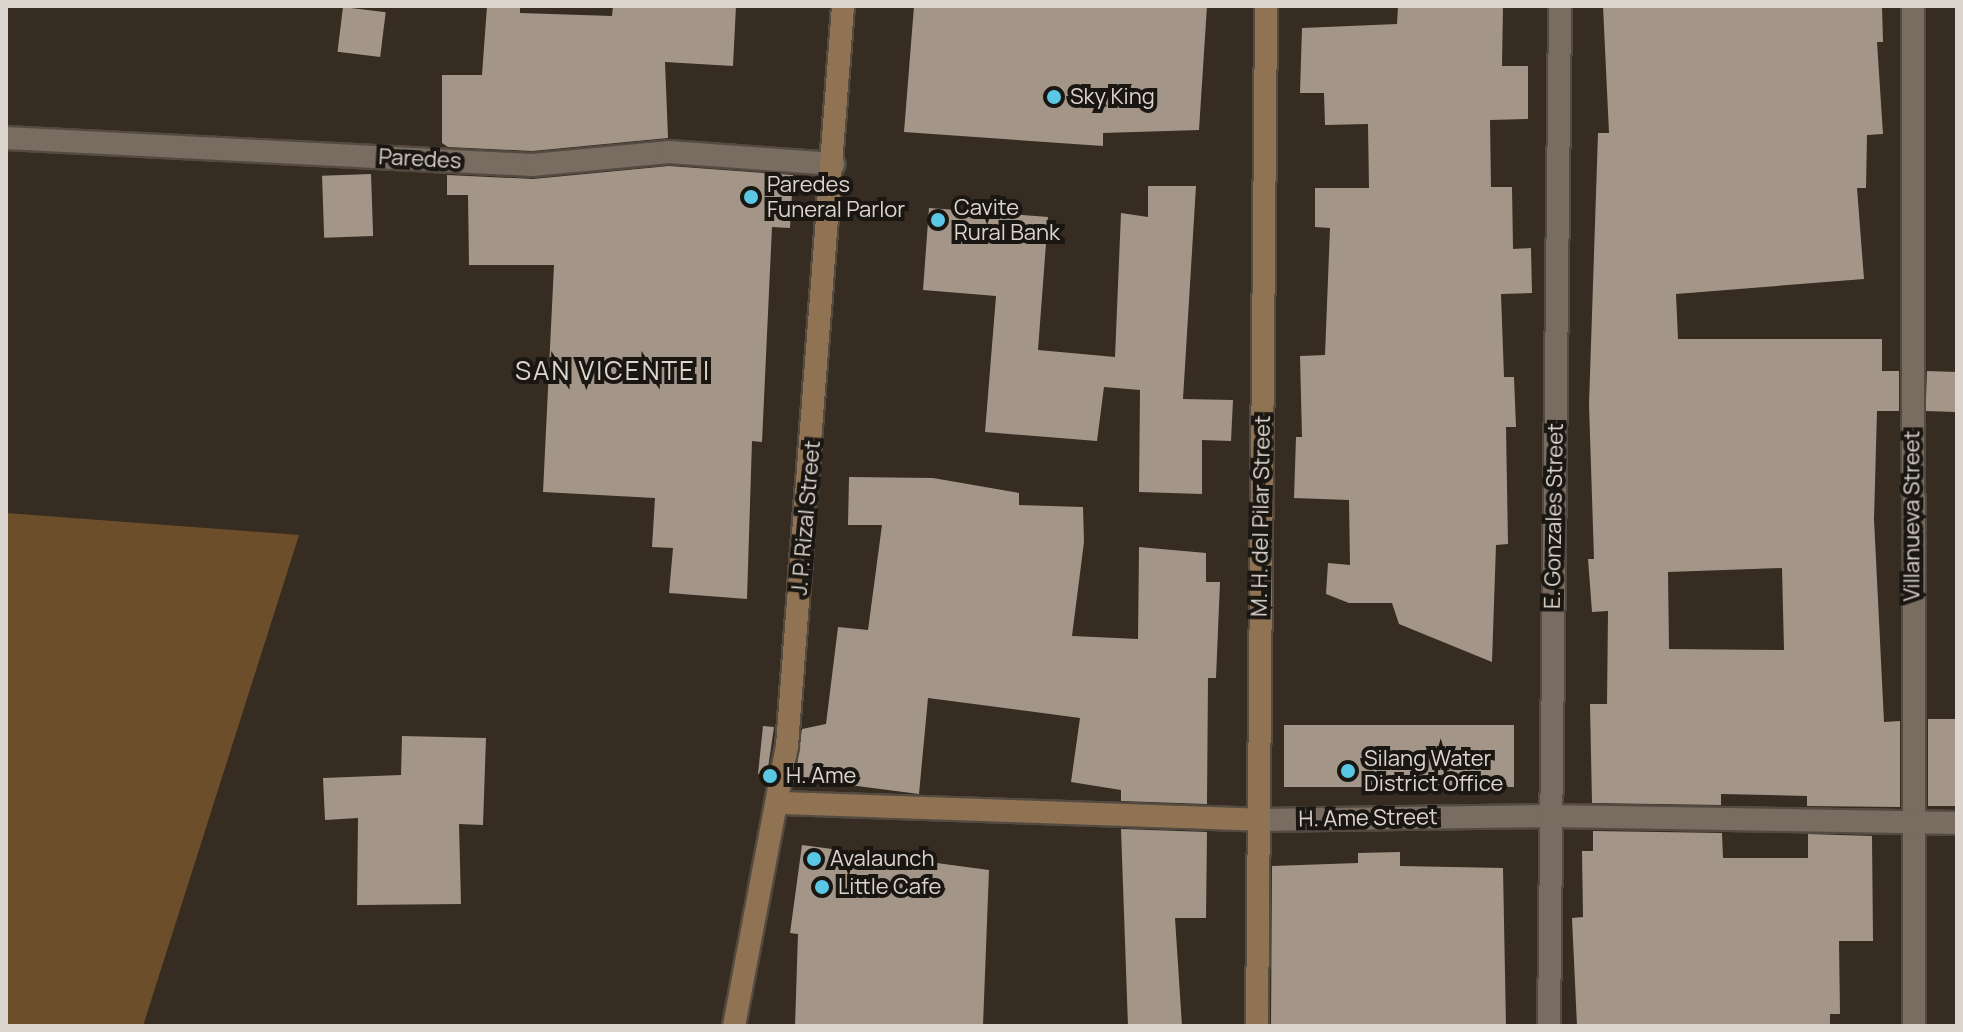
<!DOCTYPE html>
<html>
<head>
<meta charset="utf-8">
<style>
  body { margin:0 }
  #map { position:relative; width:1963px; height:1032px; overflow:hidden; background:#372c21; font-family:Manrope,sans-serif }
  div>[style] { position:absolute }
  .green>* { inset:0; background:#6d4e2b }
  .building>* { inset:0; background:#a39689; transform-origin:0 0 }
  .roads { filter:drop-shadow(2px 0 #534a41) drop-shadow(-2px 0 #534a41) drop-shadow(0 2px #534a41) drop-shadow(0 -2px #534a41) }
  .minor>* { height:22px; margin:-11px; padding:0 11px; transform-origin:11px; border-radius:11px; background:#796c60 }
  .secondary>* { height:22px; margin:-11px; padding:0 11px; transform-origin:11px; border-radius:11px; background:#907352 }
  .dots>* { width:22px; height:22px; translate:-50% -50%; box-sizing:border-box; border:4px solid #1a1611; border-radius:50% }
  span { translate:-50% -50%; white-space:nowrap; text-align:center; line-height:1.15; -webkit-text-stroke:8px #1a1611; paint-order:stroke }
  .poi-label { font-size:22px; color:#dcd5ce }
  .left { translate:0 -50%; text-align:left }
  .street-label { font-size:22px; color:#dcd5ce }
  .quarter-label { font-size:26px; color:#dcd5ce; letter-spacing:2px }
  .frame { position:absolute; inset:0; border:8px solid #dcd5ce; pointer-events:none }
</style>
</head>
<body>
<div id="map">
  <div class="green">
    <div style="clip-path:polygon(6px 513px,299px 535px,143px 1026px,6px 1026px)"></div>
  </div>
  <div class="building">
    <div style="clip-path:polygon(487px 6px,520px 6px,520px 13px,612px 16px,613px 6px,736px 6px,733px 66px,665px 62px,668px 138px,532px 151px,448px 147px,442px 143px,442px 75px,482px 75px)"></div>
    <div style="clip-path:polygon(914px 6px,1207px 6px,1199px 130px,1103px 133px,1103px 146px,904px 132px)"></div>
    <div style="clip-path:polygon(1398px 6px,1503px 6px,1502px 66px,1528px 66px,1528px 119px,1490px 120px,1491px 187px,1512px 187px,1513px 249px,1531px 248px,1532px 293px,1501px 294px,1504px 377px,1514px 377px,1516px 427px,1506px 427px,1508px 544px,1496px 545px,1492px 662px,1399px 624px,1392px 603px,1349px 603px,1326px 594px,1328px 563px,1350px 565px,1349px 500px,1294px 498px,1296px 437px,1302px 437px,1300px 356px,1325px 355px,1330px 228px,1315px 227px,1315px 188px,1369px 188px,1368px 124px,1325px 125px,1324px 93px,1300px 93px,1302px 28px,1397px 24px)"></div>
    <div style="clip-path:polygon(evenodd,1603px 6px,1882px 6px,1883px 42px,1877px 42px,1883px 134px,1867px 135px,1866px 188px,1857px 188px,1864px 279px,1676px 294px,1678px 339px,1882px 339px,1882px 371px,1899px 371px,1899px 411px,1877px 411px,1874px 519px,1884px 722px,1900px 721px,1900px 807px,1807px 806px,1807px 796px,1721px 794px,1721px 805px,1592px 803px,1590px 704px,1607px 704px,1608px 611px,1592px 612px,1588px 559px,1594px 559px,1589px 405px,1598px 133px,1609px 133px,1603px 6px,1782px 568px,1784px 650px,1669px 649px,1668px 572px,1782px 568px)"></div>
    <div style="left:343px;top:7px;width:43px;height:45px;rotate:7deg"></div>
    <div style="clip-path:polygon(669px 166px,793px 175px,790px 228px,772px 227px,762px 442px,752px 441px,747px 599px,669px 593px,673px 548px,652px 547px,655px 498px,543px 492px,554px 265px,469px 265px,468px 195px,447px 195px,447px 175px,533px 179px)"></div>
    <div style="left:371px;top:174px;width:62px;height:49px;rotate:88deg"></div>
    <div style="clip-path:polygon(1148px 186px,1196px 186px,1183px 399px,1233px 400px,1231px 441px,1202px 440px,1202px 494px,1139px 492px,1140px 390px,1104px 387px,1097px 441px,985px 432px,996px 296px,923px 290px,929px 208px,1048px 217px,1038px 350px,1115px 357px,1121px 213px,1148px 217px)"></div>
    <div style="left:1927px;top:371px;width:30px;height:40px;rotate:2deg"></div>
    <div style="clip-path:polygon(849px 477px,933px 478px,1019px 493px,1019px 505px,1083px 507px,1084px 542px,1072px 636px,1138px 639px,1139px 547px,1206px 553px,1206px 582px,1220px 582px,1216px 678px,1208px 678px,1207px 804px,1121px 801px,1121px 790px,1071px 782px,1080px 718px,928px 698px,919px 794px,795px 778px,802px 729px,826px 724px,838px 627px,868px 630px,882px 525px,848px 525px)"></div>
    <div style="left:1957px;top:719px;width:87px;height:29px;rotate:90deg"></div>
    <div style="left:1284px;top:725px;width:230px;height:62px"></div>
    <div style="clip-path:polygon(763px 726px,774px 727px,767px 775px,758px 774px)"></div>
    <div style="clip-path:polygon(402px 736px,486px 738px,483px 825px,459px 824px,461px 904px,357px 905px,358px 818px,325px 820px,323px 778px,401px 775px)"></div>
    <div style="clip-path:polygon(1121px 829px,1207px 832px,1206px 918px,1175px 918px,1182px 1026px,1128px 1026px)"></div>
    <div style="clip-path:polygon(1593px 831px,1722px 833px,1723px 858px,1808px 858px,1808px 834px,1872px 836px,1873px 941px,1839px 941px,1840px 1014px,1830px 1014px,1830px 1026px,1577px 1026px,1572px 918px,1583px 917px,1582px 851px,1593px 851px)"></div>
    <div style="clip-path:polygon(802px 845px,989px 870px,983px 1026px,795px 1026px,798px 934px,790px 933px)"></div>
    <div style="clip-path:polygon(1400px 852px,1400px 866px,1503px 868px,1506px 1026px,1271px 1026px,1272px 866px,1358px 863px,1358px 853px)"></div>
  </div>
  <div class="roads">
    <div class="minor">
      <div style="left:1913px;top:6px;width:1020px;rotate:89.94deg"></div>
      <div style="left:6px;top:138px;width:527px;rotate:2.94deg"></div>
      <div style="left:532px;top:165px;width:138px;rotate:-5.4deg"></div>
      <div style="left:669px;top:152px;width:165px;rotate:4.2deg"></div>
      <div style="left:1257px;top:820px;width:293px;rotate:-0.8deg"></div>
      <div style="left:1550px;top:816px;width:407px;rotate:1deg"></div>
      <div style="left:1549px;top:1026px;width:1020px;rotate:-89.38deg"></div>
    </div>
    <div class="secondary">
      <div style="left:779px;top:803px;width:478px;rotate:2deg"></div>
      <div style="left:734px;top:1026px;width:285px;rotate:-79.3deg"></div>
      <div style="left:787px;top:746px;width:742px;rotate:-85.67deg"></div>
      <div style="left:1257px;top:1026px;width:1020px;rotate:-89.49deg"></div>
    </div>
  </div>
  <div class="dots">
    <div style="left:1054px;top:97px;background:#5ac8e5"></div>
    <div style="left:751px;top:197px;background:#5ac8e5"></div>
    <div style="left:938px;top:220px;background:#5ac8e5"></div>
    <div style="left:1348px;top:771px;background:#5ac8e5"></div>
    <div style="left:770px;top:776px;background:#5ac8e5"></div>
    <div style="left:814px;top:859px;background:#5ac8e5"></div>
    <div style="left:822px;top:887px;background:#5ac8e5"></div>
  </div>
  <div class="poi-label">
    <span class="left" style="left:1070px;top:97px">Sky King</span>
    <span class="left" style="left:767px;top:197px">Paredes<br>Funeral Parlor</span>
    <span class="left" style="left:954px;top:220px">Cavite<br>Rural Bank</span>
    <span class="left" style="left:1364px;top:771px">Silang Water<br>District Office</span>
    <span class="left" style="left:786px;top:776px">H. Ame</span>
    <span class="left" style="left:830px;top:859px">Avalaunch</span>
    <span class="left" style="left:838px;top:887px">Little Cafe</span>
  </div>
  <div class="street-label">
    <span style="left:420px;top:159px;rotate:3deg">Paredes</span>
    <span style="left:1261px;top:516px;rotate:-89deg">M. H. del Pilar Street</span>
    <span style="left:1554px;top:516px;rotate:-89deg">E. Gonzales Street</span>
    <span style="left:1912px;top:516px;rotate:-90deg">Villanueva Street</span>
    <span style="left:806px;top:518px;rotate:-85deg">J. P. Rizal Street</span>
    <span style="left:1368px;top:818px;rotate:-1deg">H. Ame Street</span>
  </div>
  <div class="quarter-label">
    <span style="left:613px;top:371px">SAN VICENTE I</span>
  </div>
  <div class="frame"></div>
</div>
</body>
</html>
